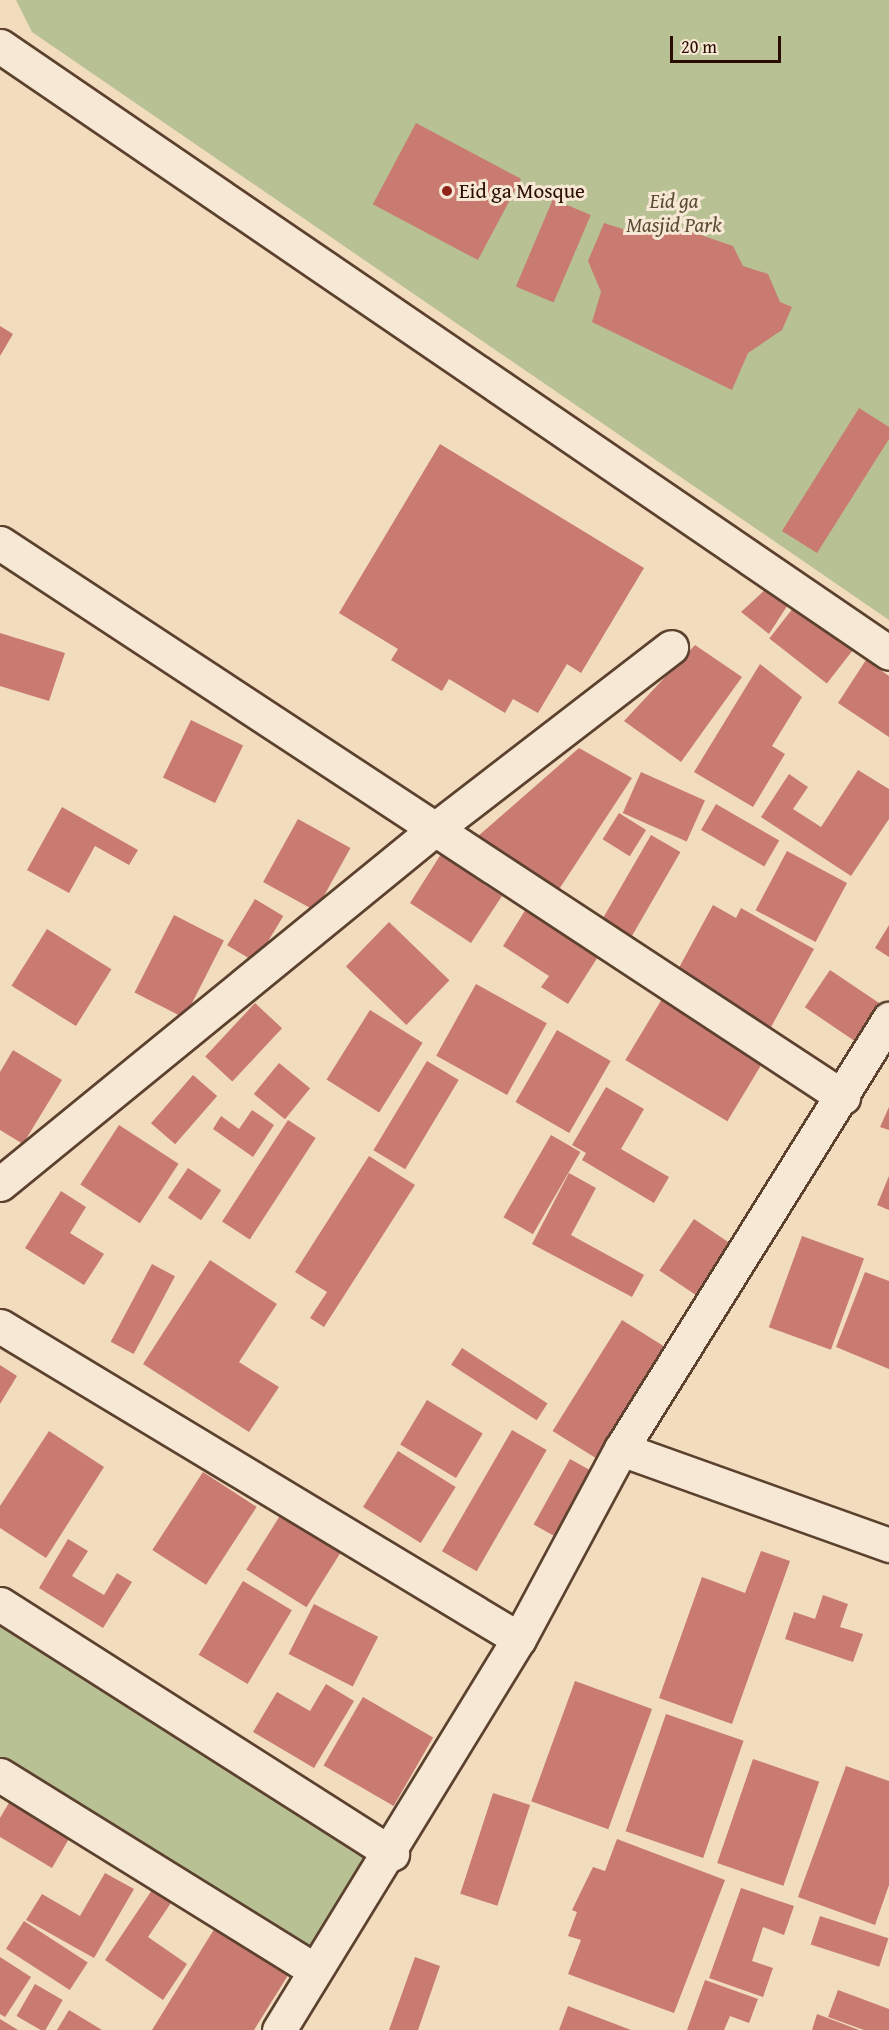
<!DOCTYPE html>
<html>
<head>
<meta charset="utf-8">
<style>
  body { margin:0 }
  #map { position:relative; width:889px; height:2030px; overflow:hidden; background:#f1dcbd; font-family:"Gentium Book Plus",serif }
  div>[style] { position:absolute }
  .green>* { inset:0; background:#b8c193 }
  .building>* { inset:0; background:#c97b71; transform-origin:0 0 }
  .roads { filter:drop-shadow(2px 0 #5c412f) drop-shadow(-2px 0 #5c412f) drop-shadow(0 2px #5c412f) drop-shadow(0 -2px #5c412f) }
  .minor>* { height:33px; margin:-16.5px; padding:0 16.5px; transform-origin:16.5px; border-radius:16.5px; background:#f6e8d4 }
  .dots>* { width:16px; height:16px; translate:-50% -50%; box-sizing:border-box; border:3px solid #f6e8d4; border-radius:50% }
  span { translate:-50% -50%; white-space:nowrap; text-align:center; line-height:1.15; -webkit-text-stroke:6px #f6e8d4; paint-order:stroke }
  .poi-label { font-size:21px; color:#2a0d00 }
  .left { translate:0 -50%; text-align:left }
  .park-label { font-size:21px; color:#5c4c33; font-style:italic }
  .scale { position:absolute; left:670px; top:36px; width:111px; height:27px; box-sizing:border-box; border:3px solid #2a0d00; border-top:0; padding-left:8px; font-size:18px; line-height:21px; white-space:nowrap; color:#2a0d00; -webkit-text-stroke:4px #f6e8d4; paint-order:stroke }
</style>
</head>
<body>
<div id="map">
  <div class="green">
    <div style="clip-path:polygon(16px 0,889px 0,889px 620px,32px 32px)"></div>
    <div style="clip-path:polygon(0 1621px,376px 1854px,311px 1957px,0 1761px)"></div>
  </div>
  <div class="building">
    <div style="left:416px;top:123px;width:119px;height:92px;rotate:28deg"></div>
    <div style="left:553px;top:199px;width:41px;height:95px;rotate:23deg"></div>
    <div style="clip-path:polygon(654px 219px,733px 246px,743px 266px,768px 274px,780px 302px,792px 307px,782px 330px,748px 353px,732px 390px,592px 322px,601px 292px,588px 261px,604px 223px,626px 230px)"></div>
    <div style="clip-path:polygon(0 326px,13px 334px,0 356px)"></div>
    <div style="clip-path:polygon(859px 408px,889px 427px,889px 439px,817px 553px,782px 531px)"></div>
    <div style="clip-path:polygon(440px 444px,644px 568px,581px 673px,567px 664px,538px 713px,513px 699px,505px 713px,449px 679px,442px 691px,391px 660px,398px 649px,339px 613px)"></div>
    <div style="clip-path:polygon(768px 587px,791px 600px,769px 634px,741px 612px)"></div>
    <div style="left:797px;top:603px;width:73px;height:45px;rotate:38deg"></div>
    <div style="clip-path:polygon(0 633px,65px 653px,49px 701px,0 686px)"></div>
    <div style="clip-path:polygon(695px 645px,742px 677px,681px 762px,624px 721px)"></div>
    <div style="clip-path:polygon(866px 660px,889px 676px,889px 737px,838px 703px)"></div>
    <div style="clip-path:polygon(760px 664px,802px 697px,772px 746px,785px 754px,753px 807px,694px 772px)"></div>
    <div style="left:191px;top:720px;width:58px;height:64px;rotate:26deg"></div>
    <div style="clip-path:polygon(579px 748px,632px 778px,554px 897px,469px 844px)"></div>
    <div style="clip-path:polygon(858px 770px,889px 789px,889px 819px,851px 876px,761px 817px,789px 774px,808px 787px,793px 809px,821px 827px)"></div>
    <div style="left:641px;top:772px;width:70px;height:45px;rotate:24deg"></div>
    <div style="left:716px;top:804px;width:73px;height:30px;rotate:30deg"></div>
    <div style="clip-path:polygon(62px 807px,138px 850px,129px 865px,95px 846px,69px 893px,27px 870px)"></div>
    <div style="left:619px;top:813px;width:32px;height:31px;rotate:32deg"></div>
    <div style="left:298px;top:819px;width:60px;height:72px;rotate:29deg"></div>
    <div style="left:651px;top:835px;width:34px;height:104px;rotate:30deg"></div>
    <div style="clip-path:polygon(448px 843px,480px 865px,472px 876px,502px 896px,471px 943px,410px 903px)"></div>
    <div style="left:787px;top:851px;width:68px;height:67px;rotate:28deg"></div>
    <div style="clip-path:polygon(534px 896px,601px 952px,568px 1004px,541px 987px,549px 976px,503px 946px)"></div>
    <div style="left:255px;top:899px;width:33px;height:54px;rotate:31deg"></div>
    <div style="clip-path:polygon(713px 905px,736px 918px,741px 908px,814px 949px,771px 1027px,675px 975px)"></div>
    <div style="left:174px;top:915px;width:56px;height:87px;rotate:27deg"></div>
    <div style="left:389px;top:922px;width:84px;height:62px;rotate:44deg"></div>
    <div style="clip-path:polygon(889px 925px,889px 957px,875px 948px)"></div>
    <div style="left:47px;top:929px;width:76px;height:67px;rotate:32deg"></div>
    <div style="left:830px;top:970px;width:61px;height:45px;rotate:34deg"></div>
    <div style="left:476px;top:984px;width:81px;height:82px;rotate:29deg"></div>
    <div style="left:665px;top:994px;width:119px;height:77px;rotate:31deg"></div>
    <div style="left:255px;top:1003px;width:37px;height:73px;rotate:43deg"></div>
    <div style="left:370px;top:1010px;width:62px;height:82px;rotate:32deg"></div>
    <div style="left:557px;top:1030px;width:62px;height:83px;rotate:30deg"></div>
    <div style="clip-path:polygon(13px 1050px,62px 1080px,23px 1144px,0 1130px,0 1072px)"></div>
    <div style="left:427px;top:1061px;width:37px;height:104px;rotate:31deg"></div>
    <div style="left:279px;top:1063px;width:40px;height:40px;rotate:39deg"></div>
    <div style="left:193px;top:1075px;width:32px;height:64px;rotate:41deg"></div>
    <div style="clip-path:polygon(606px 1087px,644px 1109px,621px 1149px,669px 1177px,654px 1203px,582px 1160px,586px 1153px,572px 1145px)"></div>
    <div style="clip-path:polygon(889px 1107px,889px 1130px,880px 1127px)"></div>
    <div style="clip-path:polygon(252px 1110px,274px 1125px,253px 1157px,213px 1129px,221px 1116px,239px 1129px)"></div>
    <div style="left:288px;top:1120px;width:33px;height:121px;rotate:33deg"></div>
    <div style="left:119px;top:1125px;width:71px;height:71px;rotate:33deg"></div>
    <div style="left:551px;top:1135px;width:34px;height:95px;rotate:30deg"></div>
    <div style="clip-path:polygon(369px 1156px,415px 1185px,324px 1327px,310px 1318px,327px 1292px,295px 1272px)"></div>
    <div style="left:188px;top:1168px;width:40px;height:36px;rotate:34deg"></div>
    <div style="clip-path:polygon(569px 1173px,596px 1188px,571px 1235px,644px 1275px,632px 1297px,532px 1244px)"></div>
    <div style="clip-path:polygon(889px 1176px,889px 1210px,877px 1205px)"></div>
    <div style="clip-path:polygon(61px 1191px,86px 1207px,70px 1233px,104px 1254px,84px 1285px,25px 1248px)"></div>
    <div style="left:694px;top:1219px;width:48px;height:62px;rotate:34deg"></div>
    <div style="left:802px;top:1236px;width:66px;height:97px;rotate:20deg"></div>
    <div style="clip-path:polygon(210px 1260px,277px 1304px,239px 1362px,279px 1387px,249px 1432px,143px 1364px)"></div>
    <div style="left:152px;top:1264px;width:26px;height:88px;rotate:28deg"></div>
    <div style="clip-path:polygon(865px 1272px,889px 1281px,889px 1369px,836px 1347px)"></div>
    <div style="left:622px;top:1320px;width:55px;height:131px;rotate:32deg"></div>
    <div style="left:462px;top:1348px;width:102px;height:20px;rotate:33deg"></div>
    <div style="clip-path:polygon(0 1365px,17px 1376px,0 1404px)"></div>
    <div style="left:427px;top:1400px;width:65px;height:52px;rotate:31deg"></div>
    <div style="left:512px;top:1430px;width:40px;height:140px;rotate:30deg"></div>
    <div style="clip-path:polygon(49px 1431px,104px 1467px,46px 1558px,0 1528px,0 1506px)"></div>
    <div style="left:398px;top:1451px;width:68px;height:66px;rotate:32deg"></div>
    <div style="left:570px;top:1459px;width:37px;height:75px;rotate:29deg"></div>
    <div style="left:203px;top:1472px;width:64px;height:93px;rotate:33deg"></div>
    <div style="left:286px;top:1506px;width:71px;height:75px;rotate:32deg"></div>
    <div style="clip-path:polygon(68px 1539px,88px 1551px,72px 1576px,104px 1595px,117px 1573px,132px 1582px,103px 1628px,39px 1588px)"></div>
    <div style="clip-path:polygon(761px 1551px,790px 1561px,732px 1724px,659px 1698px,702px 1577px,745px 1593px)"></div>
    <div style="left:243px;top:1581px;width:57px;height:86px;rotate:31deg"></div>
    <div style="clip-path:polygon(823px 1595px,848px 1604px,840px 1627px,863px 1634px,853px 1662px,785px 1639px,794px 1612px,815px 1619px)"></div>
    <div style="left:314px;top:1604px;width:72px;height:56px;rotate:27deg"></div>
    <div style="left:575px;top:1681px;width:82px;height:128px;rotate:20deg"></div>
    <div style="clip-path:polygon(326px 1684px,354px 1701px,314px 1768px,253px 1732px,277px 1692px,310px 1711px)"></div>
    <div style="left:363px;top:1697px;width:81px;height:79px;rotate:30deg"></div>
    <div style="left:666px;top:1714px;width:82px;height:124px;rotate:19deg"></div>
    <div style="left:753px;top:1759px;width:70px;height:110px;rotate:19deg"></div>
    <div style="clip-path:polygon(846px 1766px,889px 1781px,889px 1885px,875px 1925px,798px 1897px)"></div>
    <div style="left:493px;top:1793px;width:39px;height:106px;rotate:18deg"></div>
    <div style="clip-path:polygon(10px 1801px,70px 1837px,52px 1868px,0 1837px,0 1818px)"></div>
    <div style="clip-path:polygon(617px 1839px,725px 1880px,674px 2013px,568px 1974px,581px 1940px,568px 1936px,577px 1912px,572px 1910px,593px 1867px,605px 1871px)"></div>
    <div style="clip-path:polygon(105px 1873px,134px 1889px,94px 1958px,26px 1920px,42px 1894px,80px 1916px)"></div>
    <div style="clip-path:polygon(156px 1884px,175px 1897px,148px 1937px,187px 1964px,163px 2000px,105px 1960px)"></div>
    <div style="clip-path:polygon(741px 1888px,794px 1906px,784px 1935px,763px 1927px,752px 1961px,773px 1968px,763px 1997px,709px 1978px)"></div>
    <div style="left:820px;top:1916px;width:72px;height:30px;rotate:18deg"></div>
    <div style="clip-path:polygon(221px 1918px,295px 1964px,254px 2030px,152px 2030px)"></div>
    <div style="left:24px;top:1921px;width:76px;height:33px;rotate:33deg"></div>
    <div style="clip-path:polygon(0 1957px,31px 1977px,5px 2017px,0 2014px)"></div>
    <div style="clip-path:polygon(415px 1957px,440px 1966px,418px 2030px,389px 2030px)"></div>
    <div style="clip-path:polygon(705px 1980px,758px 1999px,749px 2023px,730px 2016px,724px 2030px,687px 2030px)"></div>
    <div style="left:35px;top:1984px;width:32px;height:37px;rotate:30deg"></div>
    <div style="clip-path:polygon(838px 1990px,889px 2009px,889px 2030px,864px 2030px,828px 2017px)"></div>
    <div style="clip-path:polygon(568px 2006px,631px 2030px,559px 2030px)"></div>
    <div style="clip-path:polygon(69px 2010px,102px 2030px,57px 2030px)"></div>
    <div style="clip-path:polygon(817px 2014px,859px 2030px,812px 2030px)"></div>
    <div style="clip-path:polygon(0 2019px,18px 2030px,0 2030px)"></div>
  </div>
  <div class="roads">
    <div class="minor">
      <div style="left:0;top:46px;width:1076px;rotate:34.32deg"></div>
      <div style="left:0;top:543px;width:1009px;rotate:33.31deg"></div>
      <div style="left:0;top:1184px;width:561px;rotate:-39.22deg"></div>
      <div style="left:435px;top:829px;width:298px;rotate:-37.6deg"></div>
      <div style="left:0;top:1326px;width:606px;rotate:31.09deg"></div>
      <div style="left:621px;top:1449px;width:285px;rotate:19.7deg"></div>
      <div style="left:0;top:1604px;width:465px;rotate:32.5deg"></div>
      <div style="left:0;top:1775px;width:370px;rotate:31.8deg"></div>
      <div style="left:279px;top:2030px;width:459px;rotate:-58.5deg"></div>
      <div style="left:519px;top:1639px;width:216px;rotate:-61.8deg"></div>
      <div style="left:621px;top:1449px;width:507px;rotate:-58.07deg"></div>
    </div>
  </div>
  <div class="dots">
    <div style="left:447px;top:191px;background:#8f2418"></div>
  </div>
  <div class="poi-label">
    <span class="left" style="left:459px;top:191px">Eid ga Mosque</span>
  </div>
  <div class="park-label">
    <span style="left:674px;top:213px">Eid ga<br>Masjid Park</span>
  </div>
  <div class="scale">20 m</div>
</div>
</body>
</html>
